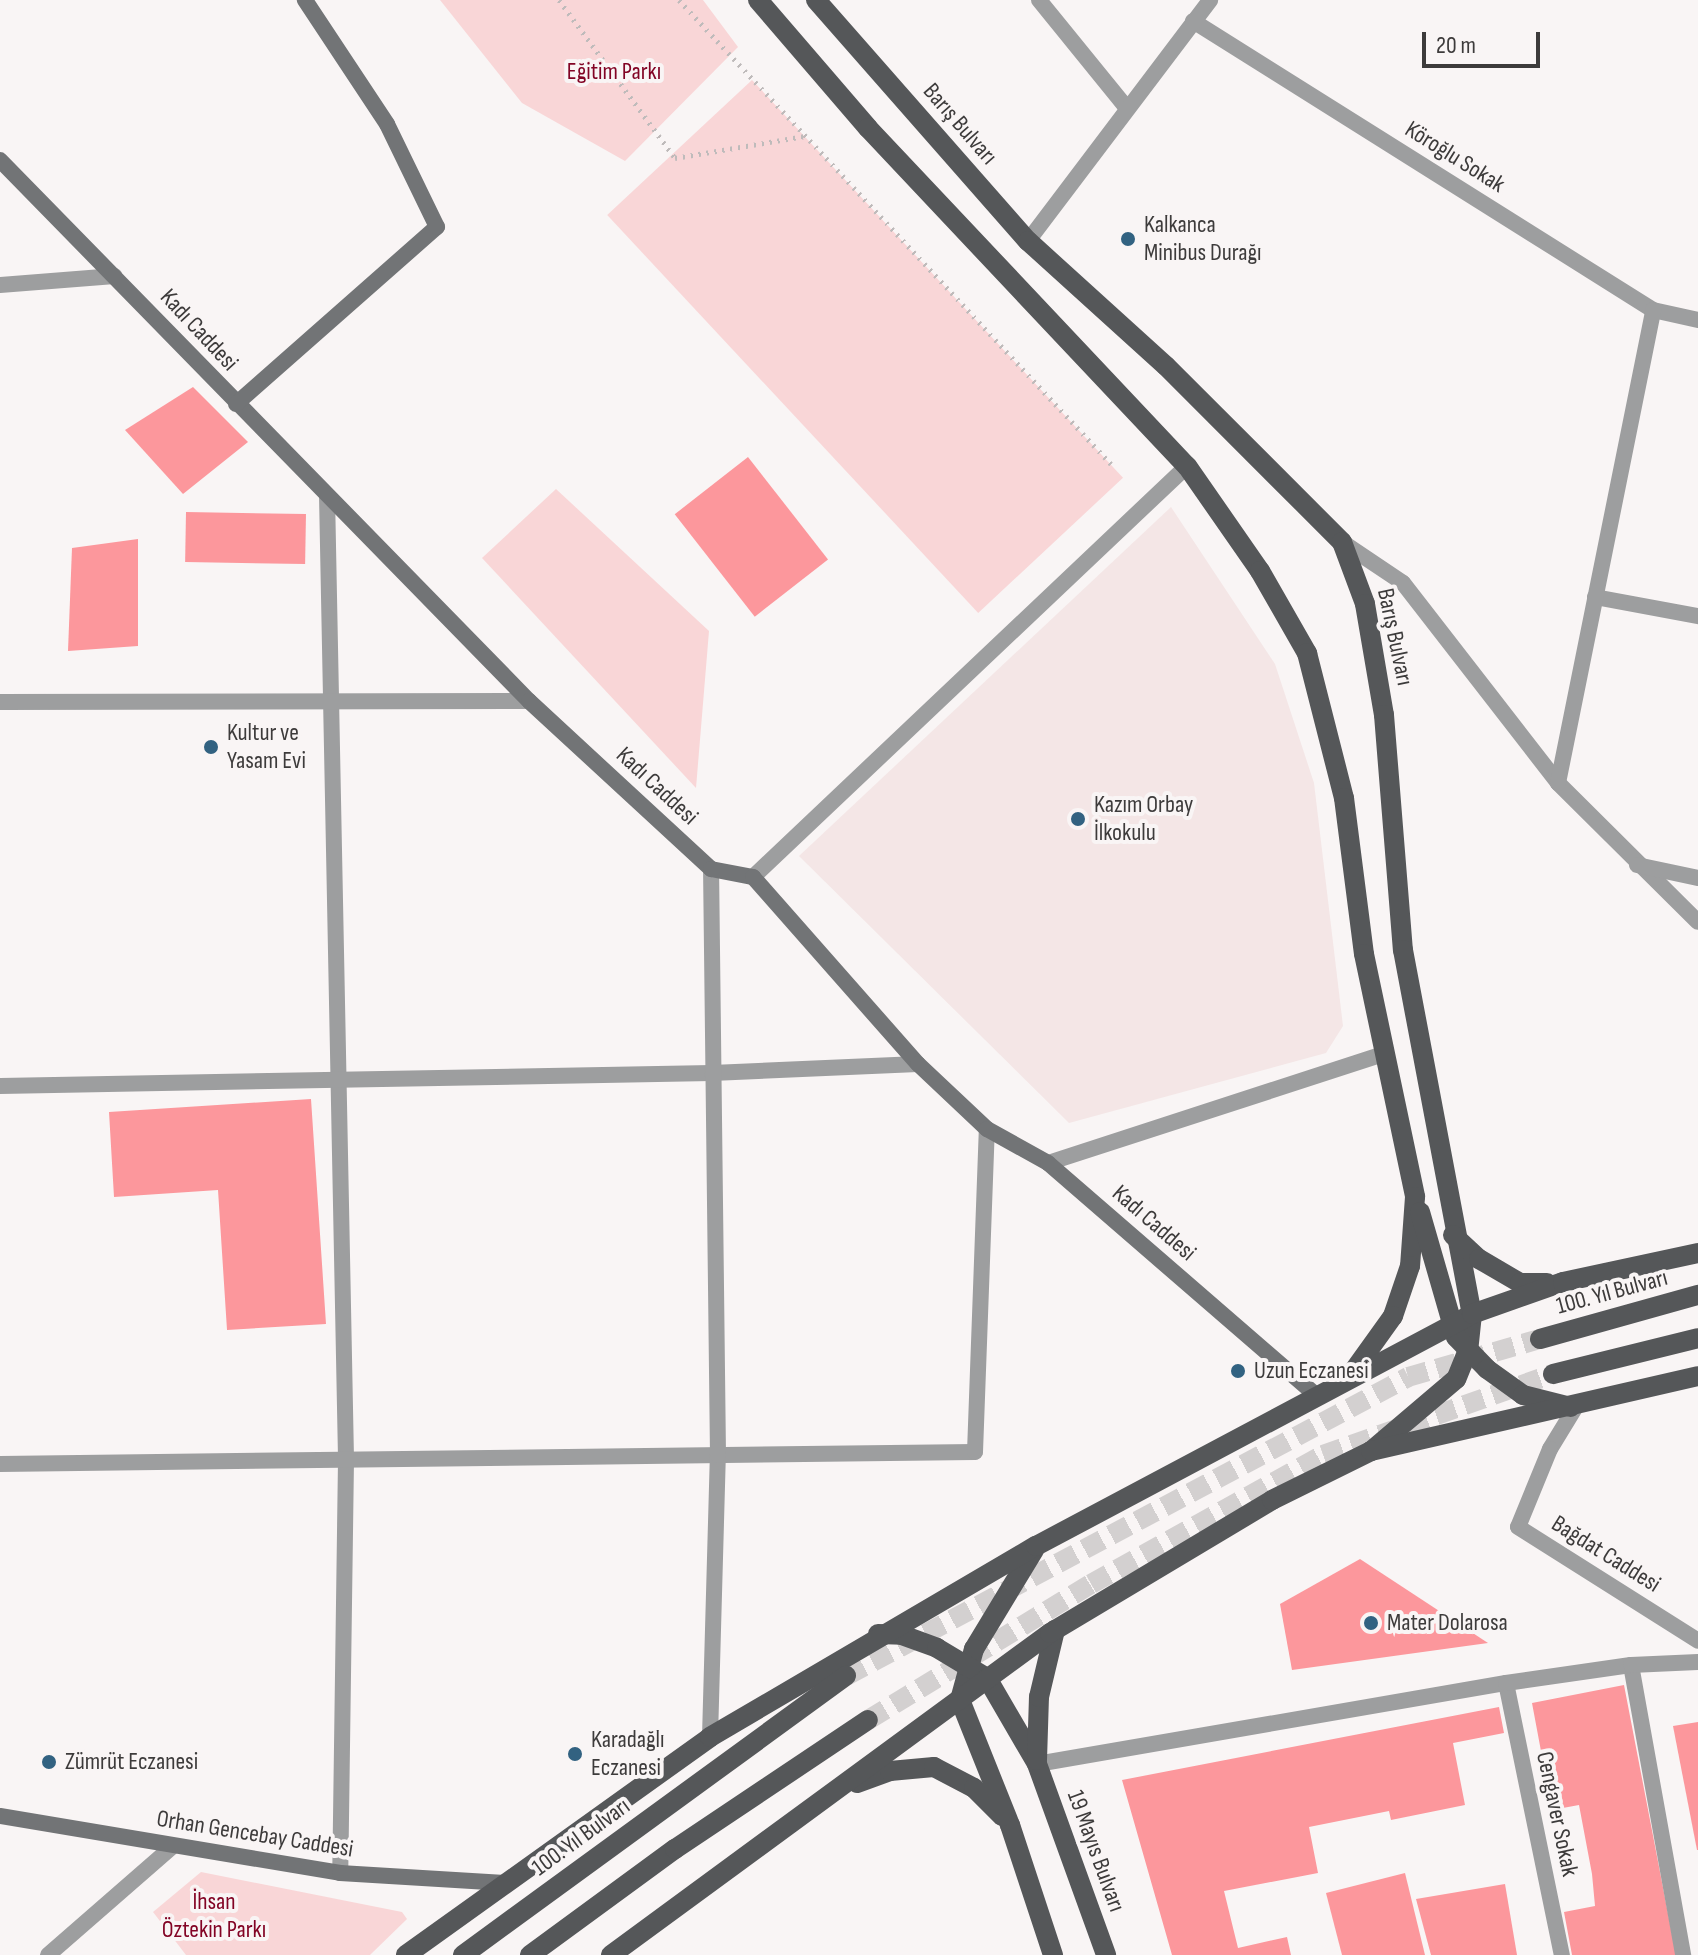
<!DOCTYPE html>
<html>
<head>
<meta charset="utf-8">
<style>
  body { margin:0 }
  #map { position:relative; width:1698px; height:1955px; overflow:hidden; background:#f9f5f5; font-family:"Sofia Sans Condensed",sans-serif }
  div>[style] { position:absolute }
  .built>* { inset:0; background:#f4e6e6 }
  .green>* { inset:0; background:#f9d6d7; transform-origin:0 0 }
  .building>* { inset:0; background:#fc979c; transform-origin:0 0 }
  .primary-tunnel>* { height:20px; margin-top:-10px; transform-origin:0; background:repeating-linear-gradient(90deg,#d3d0d0 0 20px,transparent 0 30px) }
  .path>* { height:5px; margin-top:-2.5px; transform-origin:0; background:repeating-linear-gradient(90deg,#bfbbbb 0 2px,transparent 0 8px) }
  .lane>* { height:16px; margin:-8px; padding:0 8px; transform-origin:8px; border-radius:8px; background:#9d9e9f }
  .street>* { height:16px; margin:-8px; padding:0 8px; transform-origin:8px; border-radius:8px; background:#9d9e9f }
  .secondary>* { height:16px; margin:-8px; padding:0 8px; transform-origin:8px; border-radius:8px; background:#727476 }
  .primary>* { height:20px; margin:-10px; padding:0 10px; transform-origin:10px; border-radius:10px; background:#555759 }
  .dots>* { width:22px; height:22px; translate:-50% -50%; box-sizing:border-box; border:4px solid #f9f5f5; border-radius:50% }
  span { translate:-50% -50%; white-space:nowrap; text-align:center; line-height:1.15; -webkit-text-stroke:8px #f9f5f5; paint-order:stroke }
  .park-label { font-size:24px; color:#820425 }
  .street-label { font-size:24px; color:#3d3b3b }
  .poi-label { font-size:24px; color:#3d3b3b }
  .left { translate:0 -50%; text-align:left }
  .scale { position:absolute; left:1422px; top:32px; width:118px; height:36px; box-sizing:border-box; border:4px solid #3d3b3b; border-top:0; padding-left:10px; font-size:24px; line-height:28px; white-space:nowrap; color:#3d3b3b; -webkit-text-stroke:6px #f9f5f5; paint-order:stroke }
</style>
</head>
<body>
<div id="map">
  <div class="built">
    <div style="clip-path:polygon(1171px 507px,1275px 664px,1314px 783px,1343px 1026px,1326px 1053px,1069px 1123px,799px 856px)"></div>
  </div>
  <div class="green">
    <div style="clip-path:polygon(440px 0,703px 0,738px 47px,625px 161px,522px 103px)"></div>
    <div style="left:752px;top:80px;width:544px;height:198px;rotate:47deg"></div>
    <div style="clip-path:polygon(556px 489px,709px 631px,696px 788px,482px 558px)"></div>
    <div style="clip-path:polygon(201px 1872px,402px 1912px,407px 1919px,370px 1955px,186px 1955px,153px 1912px)"></div>
  </div>
  <div class="building">
    <div style="clip-path:polygon(193px 387px,248px 442px,183px 494px,125px 430px)"></div>
    <div style="left:748px;top:457px;width:130px;height:93px;rotate:52deg"></div>
    <div style="left:186px;top:512px;width:120px;height:50px;rotate:1deg"></div>
    <div style="clip-path:polygon(138px 539px,138px 646px,68px 651px,72px 548px)"></div>
    <div style="clip-path:polygon(311px 1099px,326px 1324px,227px 1330px,218px 1190px,114px 1197px,109px 1112px)"></div>
    <div style="clip-path:polygon(1360px 1559px,1488px 1643px,1292px 1670px,1280px 1604px)"></div>
    <div style="clip-path:polygon(1624px 1685px,1676px 1955px,1572px 1955px,1564px 1912px,1595px 1906px,1592px 1874px,1579px 1805px,1552px 1810px,1532px 1703px)"></div>
    <div style="clip-path:polygon(1499px 1707px,1504px 1733px,1453px 1743px,1465px 1805px,1391px 1820px,1389px 1811px,1309px 1827px,1318px 1873px,1224px 1891px,1238px 1948px,1287px 1937px,1291px 1955px,1172px 1955px,1122px 1780px)"></div>
    <div style="clip-path:polygon(1698px 1722px,1698px 1850px,1697px 1850px,1673px 1726px)"></div>
    <div style="clip-path:polygon(1405px 1873px,1425px 1955px,1342px 1955px,1326px 1893px)"></div>
    <div style="clip-path:polygon(1505px 1884px,1517px 1955px,1431px 1955px,1416px 1899px)"></div>
  </div>
  <div class="primary-tunnel">
    <div style="left:846px;top:1676px;width:637px;rotate:-28.01deg"></div>
    <div style="left:1408px;top:1377px;width:137px;rotate:-16.1deg"></div>
    <div style="left:868px;top:1720px;width:261px;rotate:-31.4deg"></div>
    <div style="left:1091px;top:1584px;width:265px;rotate:-29.1deg"></div>
    <div style="left:1323px;top:1455px;width:244px;rotate:-19.4deg"></div>
  </div>
  <div class="path">
    <div style="left:559px;top:0;width:196px;rotate:53.7deg"></div>
    <div style="left:675px;top:158px;width:132px;rotate:-9.6deg"></div>
    <div style="left:679px;top:0;width:634px;rotate:47.05deg"></div>
  </div>
  <div class="lane">
    <div style="left:1506px;top:1683px;width:278px;rotate:78.4deg"></div>
  </div>
  <div class="street">
    <div style="left:1039px;top:0;width:138px;rotate:50.9deg"></div>
    <div style="left:1193px;top:21px;width:543px;rotate:32.14deg"></div>
    <div style="left:1653px;top:310px;width:46px;rotate:12.5deg"></div>
    <div style="left:1028px;top:241px;width:302px;rotate:-52.9deg"></div>
    <div style="left:0;top:285px;width:115px;rotate:-4.5deg"></div>
    <div style="left:327px;top:495px;width:965px;rotate:88.87deg"></div>
    <div style="left:346px;top:1460px;width:413px;rotate:90.8deg"></div>
    <div style="left:1342px;top:542px;width:73px;rotate:33.9deg"></div>
    <div style="left:1403px;top:583px;width:253px;rotate:52.2deg"></div>
    <div style="left:1558px;top:783px;width:197px;rotate:44.8deg"></div>
    <div style="left:1595px;top:597px;width:105px;rotate:10.5deg"></div>
    <div style="left:0;top:702px;width:529px;rotate:-0.11deg"></div>
    <div style="left:1558px;top:783px;width:482px;rotate:-78.6deg"></div>
    <div style="left:1637px;top:865px;width:62px;rotate:12deg"></div>
    <div style="left:753px;top:877px;width:598px;rotate:-43.44deg"></div>
    <div style="left:0;top:1086px;width:712px;rotate:-1.05deg"></div>
    <div style="left:712px;top:1073px;width:206px;rotate:-2.5deg"></div>
    <div style="left:1048px;top:1163px;width:353px;rotate:-18deg"></div>
    <div style="left:1575px;top:1408px;width:48px;rotate:121.4deg"></div>
    <div style="left:1550px;top:1449px;width:84px;rotate:112.3deg"></div>
    <div style="left:1518px;top:1527px;width:213px;rotate:32.3deg"></div>
    <div style="left:0;top:1464px;width:975px;rotate:-0.71deg"></div>
    <div style="left:975px;top:1452px;width:323px;rotate:-87.9deg"></div>
    <div style="left:1631px;top:1665px;width:295px;rotate:79.8deg"></div>
    <div style="left:710px;top:1737px;width:282px;rotate:-88.4deg"></div>
    <div style="left:718px;top:1455px;width:586px;rotate:-90.68deg"></div>
    <div style="left:1037px;top:1764px;width:476px;rotate:-9.8deg"></div>
    <div style="left:1506px;top:1683px;width:126px;rotate:-8.2deg"></div>
    <div style="left:1631px;top:1665px;width:67px;rotate:-2.6deg"></div>
    <div style="left:48px;top:1955px;width:164px;rotate:-41.1deg"></div>
  </div>
  <div class="secondary">
    <div style="left:0;top:160px;width:757px;rotate:45.64deg"></div>
    <div style="left:529px;top:701px;width:248px;rotate:42.7deg"></div>
    <div style="left:711px;top:869px;width:43px;rotate:10.8deg"></div>
    <div style="left:753px;top:877px;width:249px;rotate:48.6deg"></div>
    <div style="left:918px;top:1064px;width:95px;rotate:43.3deg"></div>
    <div style="left:987px;top:1129px;width:70px;rotate:29.1deg"></div>
    <div style="left:1048px;top:1163px;width:356px;rotate:40.9deg"></div>
    <div style="left:236px;top:404px;width:268px;rotate:-41.4deg"></div>
    <div style="left:437px;top:227px;width:114px;rotate:-115.9deg"></div>
    <div style="left:387px;top:124px;width:149px;rotate:-123.5deg"></div>
    <div style="left:0;top:1816px;width:345px;rotate:9.5deg"></div>
    <div style="left:340px;top:1873px;width:165px;rotate:3.5deg"></div>
  </div>
  <div class="primary">
    <div style="left:758px;top:0;width:169px;rotate:49.3deg"></div>
    <div style="left:868px;top:128px;width:465px;rotate:46.7deg"></div>
    <div style="left:1187px;top:466px;width:128px;rotate:55.2deg"></div>
    <div style="left:1260px;top:571px;width:95px;rotate:60.2deg"></div>
    <div style="left:1307px;top:653px;width:150px;rotate:75.7deg"></div>
    <div style="left:1344px;top:798px;width:157px;rotate:82.7deg"></div>
    <div style="left:1364px;top:954px;width:248px;rotate:78.1deg"></div>
    <div style="left:1415px;top:1197px;width:69px;rotate:94.1deg"></div>
    <div style="left:1410px;top:1266px;width:53px;rotate:108.8deg"></div>
    <div style="left:1393px;top:1316px;width:74px;rotate:125.6deg"></div>
    <div style="left:816px;top:0;width:321px;rotate:48.7deg"></div>
    <div style="left:1028px;top:241px;width:186px;rotate:42.2deg"></div>
    <div style="left:1166px;top:366px;width:249px;rotate:45deg"></div>
    <div style="left:1342px;top:542px;width:66px;rotate:69.6deg"></div>
    <div style="left:1365px;top:604px;width:113px;rotate:80.3deg"></div>
    <div style="left:1384px;top:715px;width:236px;rotate:85.4deg"></div>
    <div style="left:1403px;top:950px;width:370px;rotate:79.3deg"></div>
    <div style="left:1472px;top:1314px;width:36px;rotate:96deg"></div>
    <div style="left:1468px;top:1350px;width:31px;rotate:112deg"></div>
    <div style="left:1456px;top:1379px;width:111px;rotate:139.7deg"></div>
    <div style="left:1420px;top:1212px;width:130px;rotate:73.9deg"></div>
    <div style="left:1456px;top:1337px;width:45px;rotate:45.9deg"></div>
    <div style="left:1487px;top:1369px;width:44px;rotate:35.8deg"></div>
    <div style="left:1523px;top:1395px;width:49px;rotate:14deg"></div>
    <div style="left:1453px;top:1235px;width:35px;rotate:43deg"></div>
    <div style="left:1479px;top:1259px;width:48px;rotate:30.3deg"></div>
    <div style="left:1520px;top:1283px;width:27px"></div>
    <div style="left:1540px;top:1339px;width:164px;rotate:-15.6deg"></div>
    <div style="left:1553px;top:1374px;width:149px;rotate:-13.9deg"></div>
    <div style="left:1034px;top:1550px;width:116px;rotate:121.2deg"></div>
    <div style="left:974px;top:1649px;width:53px;rotate:105.4deg"></div>
    <div style="left:960px;top:1700px;width:135px;rotate:68.2deg"></div>
    <div style="left:1010px;top:1825px;width:137px;rotate:71.7deg"></div>
    <div style="left:878px;top:1634px;width:24px;rotate:2deg"></div>
    <div style="left:902px;top:1635px;width:37px;rotate:20deg"></div>
    <div style="left:937px;top:1648px;width:58px;rotate:31deg"></div>
    <div style="left:987px;top:1678px;width:99px;rotate:59.8deg"></div>
    <div style="left:1037px;top:1764px;width:203px;rotate:70.1deg"></div>
    <div style="left:1037px;top:1760px;width:63px;rotate:-88.2deg"></div>
    <div style="left:1039px;top:1697px;width:69px;rotate:-76.6deg"></div>
    <div style="left:857px;top:1783px;width:35px;rotate:-20deg"></div>
    <div style="left:890px;top:1771px;width:44px;rotate:-5.2deg"></div>
    <div style="left:934px;top:1767px;width:45px;rotate:27.7deg"></div>
    <div style="left:974px;top:1788px;width:40px;rotate:45deg"></div>
    <div style="left:406px;top:1955px;width:374px;rotate:-35.6deg"></div>
    <div style="left:710px;top:1737px;width:378px;rotate:-30.4deg"></div>
    <div style="left:1036px;top:1546px;width:494px;rotate:-28deg"></div>
    <div style="left:1472px;top:1314px;width:96px;rotate:-19.4deg"></div>
    <div style="left:1563px;top:1282px;width:138px;rotate:-12.1deg"></div>
    <div style="left:463px;top:1955px;width:474px;rotate:-36.1deg"></div>
    <div style="left:530px;top:1955px;width:180px;rotate:-36.2deg"></div>
    <div style="left:675px;top:1849px;width:232px;rotate:-33.8deg"></div>
    <div style="left:611px;top:1955px;width:544px;rotate:-36.26deg"></div>
    <div style="left:1050px;top:1633px;width:259px;rotate:-30.9deg"></div>
    <div style="left:1272px;top:1500px;width:110px;rotate:-26.3deg"></div>
    <div style="left:1371px;top:1451px;width:335px;rotate:-12.9deg"></div>
  </div>
  <div class="dots">
    <div style="left:1128px;top:239px;background:#326281"></div>
    <div style="left:211px;top:747px;background:#326281"></div>
    <div style="left:1078px;top:819px;background:#326281"></div>
    <div style="left:1238px;top:1371px;background:#326281"></div>
    <div style="left:1371px;top:1623px;background:#326281"></div>
    <div style="left:575px;top:1754px;background:#326281"></div>
    <div style="left:49px;top:1762px;background:#326281"></div>
  </div>
  <div class="park-label">
    <span style="left:614px;top:72px">Eğitim Parkı</span>
    <span style="left:214px;top:1916px">İhsan<br>Öztekin Parkı</span>
  </div>
  <div class="street-label">
    <span style="left:960px;top:124px;rotate:49deg">Barış Bulvarı</span>
    <span style="left:1455px;top:157px;rotate:32deg">Köroğlu Sokak</span>
    <span style="left:199px;top:330px;rotate:47deg">Kadı Caddesi</span>
    <span style="left:1395px;top:637px;rotate:78deg">Barış Bulvarı</span>
    <span style="left:657px;top:786px;rotate:43deg">Kadı Caddesi</span>
    <span style="left:1154px;top:1223px;rotate:41deg">Kadı Caddesi</span>
    <span style="left:1612px;top:1292px;rotate:-15deg">100. Yıl Bulvarı</span>
    <span style="left:1606px;top:1554px;rotate:32deg">Bağdat Caddesi</span>
    <span style="left:1557px;top:1814px;rotate:78deg">Cengaver Sokak</span>
    <span style="left:255px;top:1834px;rotate:9deg">Orhan Gencebay Caddesi</span>
    <span style="left:581px;top:1837px;rotate:-36deg">100. Yıl Bulvarı</span>
    <span style="left:1096px;top:1851px;rotate:70deg">19 Mayıs Bulvarı</span>
  </div>
  <div class="poi-label">
    <span class="left" style="left:1144px;top:239px">Kalkanca<br>Minibus Durağı</span>
    <span class="left" style="left:227px;top:747px">Kultur ve<br>Yasam Evi</span>
    <span class="left" style="left:1094px;top:819px">Kazım Orbay<br>İlkokulu</span>
    <span class="left" style="left:1254px;top:1371px">Uzun Eczanesi</span>
    <span class="left" style="left:1387px;top:1623px">Mater Dolarosa</span>
    <span class="left" style="left:591px;top:1754px">Karadağlı<br>Eczanesi</span>
    <span class="left" style="left:65px;top:1762px">Zümrüt Eczanesi</span>
  </div>
  <div class="scale">20 m</div>
</div>
</body>
</html>
